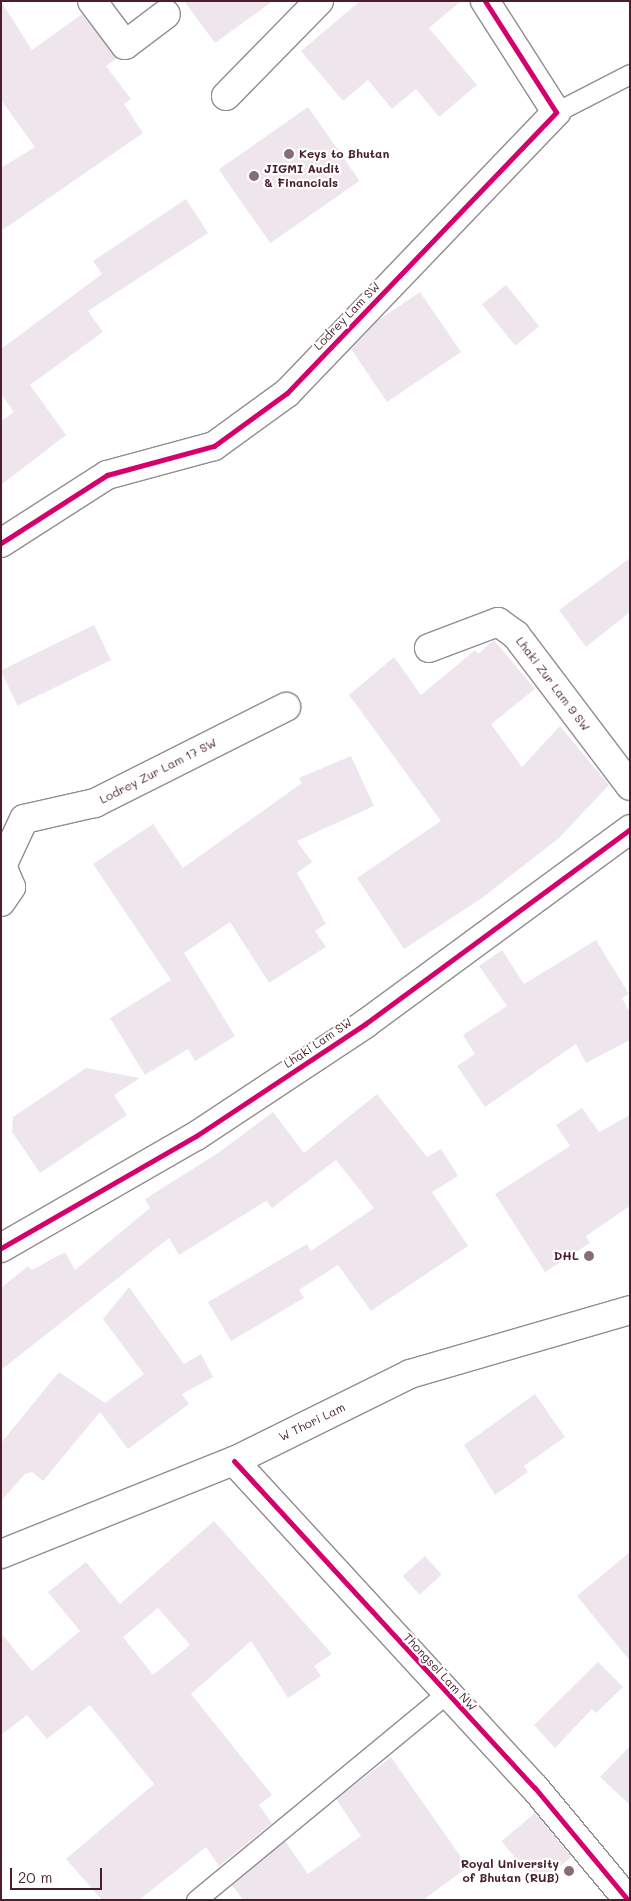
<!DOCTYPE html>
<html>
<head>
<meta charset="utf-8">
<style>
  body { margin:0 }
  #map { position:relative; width:631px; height:1901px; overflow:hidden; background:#fff; font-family:Mali,sans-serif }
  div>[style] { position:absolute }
  .building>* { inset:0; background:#efe6ed; transform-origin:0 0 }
  .roads { filter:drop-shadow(1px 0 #948c8e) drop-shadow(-1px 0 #948c8e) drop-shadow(0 1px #948c8e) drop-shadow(0 -1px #948c8e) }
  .lane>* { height:19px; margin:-9.5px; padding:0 9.5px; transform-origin:9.5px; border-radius:9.5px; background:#fff }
  .street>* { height:28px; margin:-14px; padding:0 14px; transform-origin:14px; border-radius:14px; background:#fff }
  .secondary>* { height:28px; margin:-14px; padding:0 14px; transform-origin:14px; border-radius:14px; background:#fff }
  .cycleway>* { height:5px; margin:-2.5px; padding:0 2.5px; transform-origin:2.5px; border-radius:2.5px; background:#d6006c }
  .dots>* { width:14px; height:14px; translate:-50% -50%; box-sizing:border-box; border:2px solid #fff; border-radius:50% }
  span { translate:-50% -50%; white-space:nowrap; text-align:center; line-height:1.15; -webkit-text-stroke:4.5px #fff; paint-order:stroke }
  .poi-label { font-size:12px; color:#4a1f2b; font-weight:700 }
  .left { translate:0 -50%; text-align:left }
  .right { translate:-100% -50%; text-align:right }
  .street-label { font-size:12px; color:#4a1f2b }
  .frame { position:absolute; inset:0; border:2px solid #4a1f2b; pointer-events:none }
  .scale { position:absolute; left:10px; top:1868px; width:92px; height:22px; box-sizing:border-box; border:2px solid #4a1f2b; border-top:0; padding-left:6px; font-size:15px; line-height:18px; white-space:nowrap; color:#4a1f2b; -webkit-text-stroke:4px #fff; paint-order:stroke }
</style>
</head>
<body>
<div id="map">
  <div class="building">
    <div style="clip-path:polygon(1px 1px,32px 50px,82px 14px,117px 58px,106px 66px,131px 99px,124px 104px,143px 133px,1px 231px,1px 168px,35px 147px,1px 100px)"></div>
    <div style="clip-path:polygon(184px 1px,273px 1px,215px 43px)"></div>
    <div style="clip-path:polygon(360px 1px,461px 1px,429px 28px,477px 85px,439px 117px,416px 89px,392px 109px,368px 80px,343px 101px,301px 51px)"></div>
    <div style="left:308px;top:107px;width:90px;height:109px;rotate:55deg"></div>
    <div style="clip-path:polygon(186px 199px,208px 233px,88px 311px,103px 332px,30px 385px,66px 435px,1px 485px,1px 421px,14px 412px,1px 394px,1px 349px,102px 274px,93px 261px)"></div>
    <div style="left:506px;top:285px;width:53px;height:31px;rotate:51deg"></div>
    <div style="clip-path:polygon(420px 292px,461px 352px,387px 402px,351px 349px,377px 321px)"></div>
    <div style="clip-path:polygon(630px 558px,630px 612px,586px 647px,559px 610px)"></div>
    <div style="left:94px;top:625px;width:39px;height:104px;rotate:64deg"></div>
    <div style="clip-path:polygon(494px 640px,535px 689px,491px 724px,522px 767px,560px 726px,609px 785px,559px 838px,482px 898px,404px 949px,357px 878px,441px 821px,349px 695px,394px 657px,421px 695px,475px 650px,478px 654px)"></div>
    <div style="clip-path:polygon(351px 756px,374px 806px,297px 841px,312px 862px,297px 873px,326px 924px,315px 931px,326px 947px,269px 983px,230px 922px,184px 953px,235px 1036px,195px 1061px,188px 1049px,145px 1075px,110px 1018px,171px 980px,93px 864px,153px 824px,183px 868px,302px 783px,299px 778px)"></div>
    <div style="clip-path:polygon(596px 940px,629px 994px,622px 998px,630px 1013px,630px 1040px,586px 1063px,576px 1044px,485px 1107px,457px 1066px,475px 1054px,463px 1035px,507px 1006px,479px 966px,502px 950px,524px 984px)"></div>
    <div style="clip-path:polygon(86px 1068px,140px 1078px,114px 1095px,127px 1115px,40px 1173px,12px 1132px,13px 1117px)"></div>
    <div style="clip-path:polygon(377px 1094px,427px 1157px,441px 1149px,458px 1176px,432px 1192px,468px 1246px,371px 1311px,338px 1265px,299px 1290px,304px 1298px,231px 1341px,208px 1302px,307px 1244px,311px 1251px,374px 1208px,336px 1160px,272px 1208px,266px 1201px,179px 1255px,169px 1238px,1px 1370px,1px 1288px,28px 1266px,32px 1270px,65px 1252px,75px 1270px,150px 1208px,145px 1199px,218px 1153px,273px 1112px,304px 1153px)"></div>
    <div style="clip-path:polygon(582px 1108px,599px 1132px,630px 1115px,630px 1206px,586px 1236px,590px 1243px,545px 1272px,495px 1194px,570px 1146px,556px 1125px)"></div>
    <div style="clip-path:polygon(129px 1287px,184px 1364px,201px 1354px,213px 1377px,182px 1394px,189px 1404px,128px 1449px,100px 1412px,43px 1481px,32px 1472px,25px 1474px,1px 1501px,1px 1443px,59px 1372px,105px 1403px,144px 1374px,103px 1319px)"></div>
    <div style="clip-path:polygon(535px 1394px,565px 1437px,524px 1466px,528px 1472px,495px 1495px,464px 1445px)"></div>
    <div style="clip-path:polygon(evenodd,214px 1521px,332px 1654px,314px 1666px,321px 1676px,288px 1698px,251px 1641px,191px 1694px,272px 1795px,259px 1805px,272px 1823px,219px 1866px,206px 1847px,139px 1900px,102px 1900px,66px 1859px,154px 1784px,90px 1705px,47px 1739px,27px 1715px,1px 1735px,1px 1633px,32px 1671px,80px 1631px,48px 1592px,86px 1562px,120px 1604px,214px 1521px,158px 1608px,190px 1645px,153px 1675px,123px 1637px,158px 1608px)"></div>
    <div style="clip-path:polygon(630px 1552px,630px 1661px,577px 1596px)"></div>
    <div style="left:425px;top:1556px;width:25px;height:30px;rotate:48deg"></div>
    <div style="clip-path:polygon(598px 1662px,623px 1687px,596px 1713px,592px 1709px,555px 1748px,534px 1725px)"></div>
    <div style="clip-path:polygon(630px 1746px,630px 1805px,600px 1777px)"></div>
    <div style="clip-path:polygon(391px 1757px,468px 1867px,423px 1900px,243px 1900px,232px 1885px,285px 1841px,308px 1874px,361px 1836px,336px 1799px)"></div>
    <div style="left:535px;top:1813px;width:57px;height:44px;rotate:50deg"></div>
  </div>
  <div class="roads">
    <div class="lane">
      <div style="left:556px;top:112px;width:83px;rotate:-27.2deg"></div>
      <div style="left:196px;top:1900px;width:324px;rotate:-39.5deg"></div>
    </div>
    <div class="street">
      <div style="left:92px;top:1px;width:55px;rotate:53.1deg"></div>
      <div style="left:125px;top:45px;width:51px;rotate:-37.1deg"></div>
      <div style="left:226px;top:96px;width:133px;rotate:-45.6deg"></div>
      <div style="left:1px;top:543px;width:126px;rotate:-32.7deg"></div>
      <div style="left:107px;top:475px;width:111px;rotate:-15.2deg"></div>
      <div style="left:214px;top:446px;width:90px;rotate:-36deg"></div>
      <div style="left:287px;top:393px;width:389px;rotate:-46.2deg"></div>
      <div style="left:556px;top:112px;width:132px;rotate:-122.6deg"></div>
      <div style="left:429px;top:648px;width:74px;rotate:-20.6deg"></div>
      <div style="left:498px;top:622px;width:22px;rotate:36deg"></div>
      <div style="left:516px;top:635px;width:189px;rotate:52.9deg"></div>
      <div style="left:1px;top:902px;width:18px;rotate:-56deg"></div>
      <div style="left:11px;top:887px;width:23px;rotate:-113deg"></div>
      <div style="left:2px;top:866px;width:52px;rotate:-64.9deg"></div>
      <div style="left:24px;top:819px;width:73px;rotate:-12.7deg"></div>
      <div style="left:95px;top:803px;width:214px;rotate:-26.7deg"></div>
      <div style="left:1px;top:1248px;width:225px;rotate:-29.9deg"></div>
      <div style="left:196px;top:1136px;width:203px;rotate:-33.5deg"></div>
      <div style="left:365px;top:1024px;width:329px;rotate:-36.3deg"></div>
      <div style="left:234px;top:1461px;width:444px;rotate:47.4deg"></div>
      <div style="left:535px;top:1788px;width:146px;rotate:50.3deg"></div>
    </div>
    <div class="secondary">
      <div style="left:1px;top:1554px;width:251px;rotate:-21.8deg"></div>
      <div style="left:234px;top:1461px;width:196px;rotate:-26.3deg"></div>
      <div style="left:410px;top:1374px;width:229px;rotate:-16.2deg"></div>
    </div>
  </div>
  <div class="cycleway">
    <div style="left:1px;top:543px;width:126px;rotate:-32.7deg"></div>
    <div style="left:107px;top:475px;width:111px;rotate:-15.2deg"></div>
    <div style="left:214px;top:446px;width:90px;rotate:-36deg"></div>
    <div style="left:287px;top:393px;width:389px;rotate:-46.2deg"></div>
    <div style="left:556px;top:112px;width:132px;rotate:-122.6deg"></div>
    <div style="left:1px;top:1248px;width:225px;rotate:-29.9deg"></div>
    <div style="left:196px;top:1136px;width:203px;rotate:-33.5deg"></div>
    <div style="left:365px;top:1024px;width:329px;rotate:-36.3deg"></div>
    <div style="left:234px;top:1461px;width:444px;rotate:47.4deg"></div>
    <div style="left:535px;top:1788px;width:146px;rotate:50.3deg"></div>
  </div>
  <div class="dots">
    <div style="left:289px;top:154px;background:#896d75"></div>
    <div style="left:254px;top:176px;background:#896d75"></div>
    <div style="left:589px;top:1256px;background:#896d75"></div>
    <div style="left:569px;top:1871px;background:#896d75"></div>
  </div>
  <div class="poi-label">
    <span class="left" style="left:299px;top:154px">Keys to Bhutan</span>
    <span class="left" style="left:264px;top:176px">JIGMI Audit<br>&amp; Financials</span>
    <span class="right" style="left:579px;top:1256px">DHL</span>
    <span class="right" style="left:559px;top:1871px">Royal University<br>of Bhutan (RUB)</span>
  </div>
  <div class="street-label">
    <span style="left:347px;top:316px;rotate:-46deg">Lodrey Lam SW</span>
    <span style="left:553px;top:684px;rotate:53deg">Lhaki Zur Lam 9 SW</span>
    <span style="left:158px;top:771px;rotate:-27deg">Lodrey Zur Lam 17 SW</span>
    <span style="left:318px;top:1043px;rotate:-34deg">Lhaki Lam SW</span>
    <span style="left:312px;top:1422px;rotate:-26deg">W Thori Lam</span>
    <span style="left:440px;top:1672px;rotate:47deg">Thongsel Lam NW</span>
  </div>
  <div class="frame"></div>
  <div class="scale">20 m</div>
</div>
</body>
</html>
